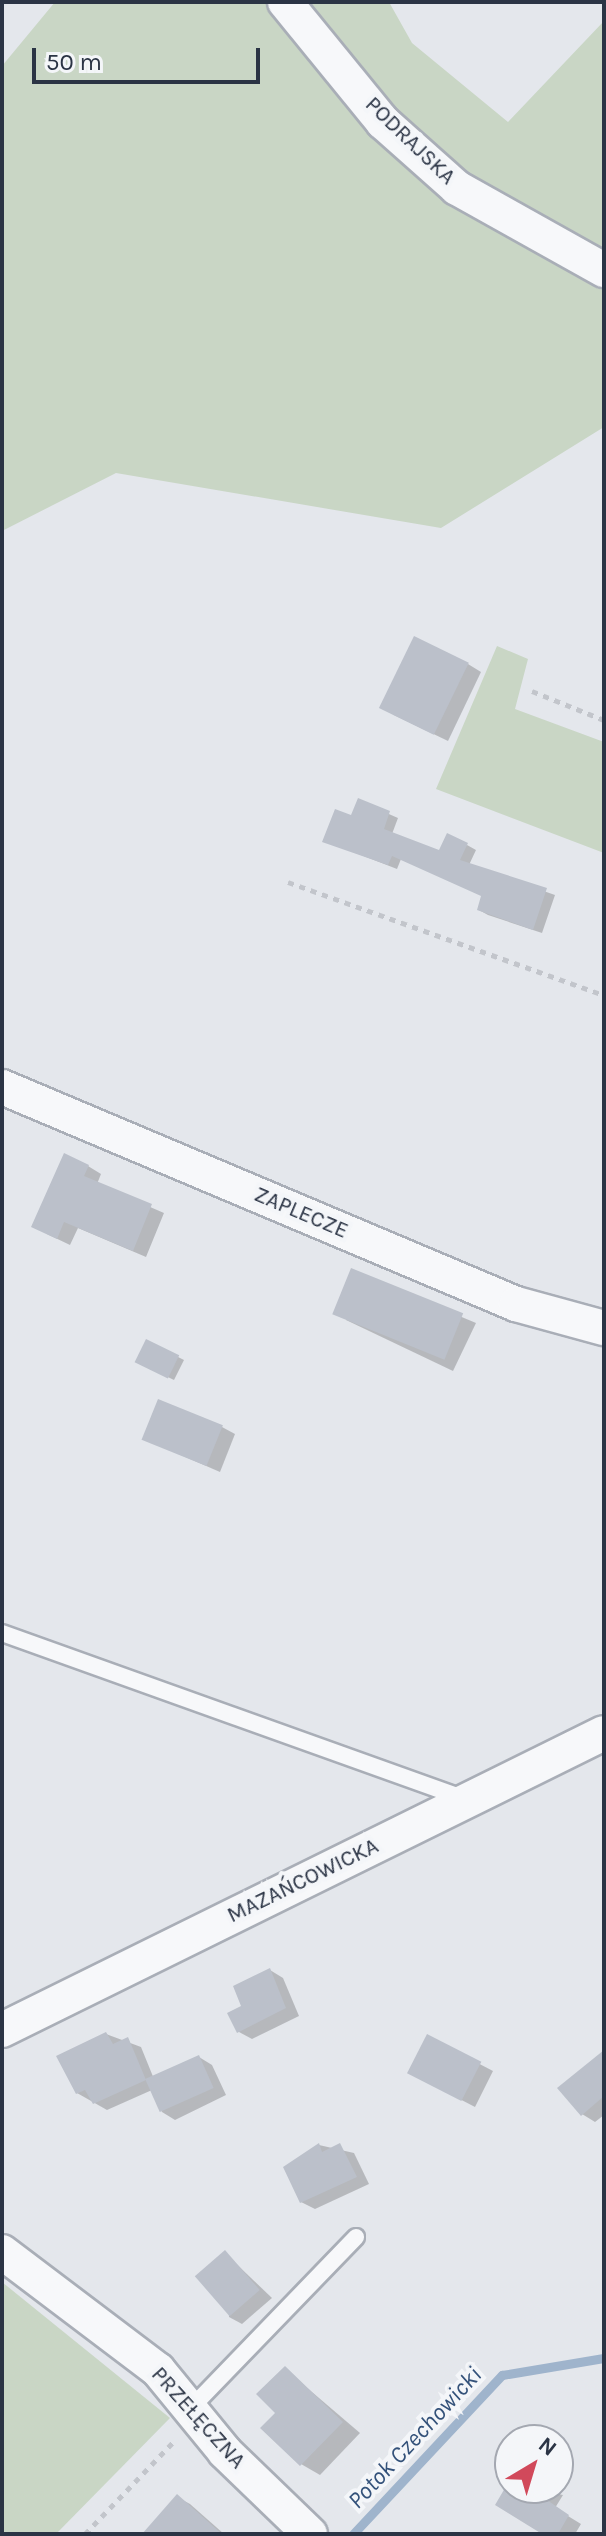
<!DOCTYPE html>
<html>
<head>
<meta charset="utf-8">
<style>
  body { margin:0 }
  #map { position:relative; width:606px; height:2536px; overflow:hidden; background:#e4e7ec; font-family:Karla,sans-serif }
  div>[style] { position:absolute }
  .green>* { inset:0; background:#c9d6c5 }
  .shadow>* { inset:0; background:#0003 }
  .stream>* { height:9px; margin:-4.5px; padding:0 4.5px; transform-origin:4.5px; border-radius:4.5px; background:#9fb4cc }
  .building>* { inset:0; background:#bbc0ca; transform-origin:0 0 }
  .path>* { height:5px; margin-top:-2.5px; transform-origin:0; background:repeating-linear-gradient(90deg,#c2c5cb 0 6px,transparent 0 12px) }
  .roads { filter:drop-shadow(2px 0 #a9aeb7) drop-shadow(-2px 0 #a9aeb7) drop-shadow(0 2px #a9aeb7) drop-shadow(0 -2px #a9aeb7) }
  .service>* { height:16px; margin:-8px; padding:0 8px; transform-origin:8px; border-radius:8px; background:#f7f8fa }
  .minor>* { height:34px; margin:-17px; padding:0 17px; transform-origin:17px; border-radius:17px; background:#f7f8fa }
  span { translate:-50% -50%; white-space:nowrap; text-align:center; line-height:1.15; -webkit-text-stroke:8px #f4f6f9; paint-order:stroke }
  .street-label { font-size:22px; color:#2b3445 }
  .water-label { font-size:24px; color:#34527a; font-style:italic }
  .frame { position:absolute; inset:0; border:4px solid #2b3445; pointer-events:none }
  .north { position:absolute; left:494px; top:2424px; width:80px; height:80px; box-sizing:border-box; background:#f4f6f9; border:2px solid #a4a8b1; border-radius:50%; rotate:38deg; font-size:22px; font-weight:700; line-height:32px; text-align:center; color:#2b3445 }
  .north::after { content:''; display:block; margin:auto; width:28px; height:36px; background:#d1495b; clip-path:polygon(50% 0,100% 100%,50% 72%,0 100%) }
  .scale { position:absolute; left:32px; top:48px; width:228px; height:36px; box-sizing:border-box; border:4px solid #2b3445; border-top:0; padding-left:10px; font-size:24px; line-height:28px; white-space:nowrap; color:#2b3445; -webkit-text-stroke:6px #f4f6f9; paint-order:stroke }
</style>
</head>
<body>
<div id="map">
  <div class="green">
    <div style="clip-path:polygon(55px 2px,389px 2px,412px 43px,508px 122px,604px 21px,604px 427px,441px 528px,116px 473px,2px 531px,2px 66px)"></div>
    <div style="clip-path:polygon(497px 646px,528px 659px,515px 709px,604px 742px,604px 853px,436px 789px)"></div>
    <div style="clip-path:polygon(2px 2282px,170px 2418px,56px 2534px,2px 2534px)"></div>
  </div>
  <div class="shadow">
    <div style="clip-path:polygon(468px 664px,481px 672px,448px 741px,394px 715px)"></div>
    <div style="clip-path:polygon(359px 801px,398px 818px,392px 834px,440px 853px,467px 845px,476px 850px,469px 865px,555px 895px,542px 933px,488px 915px,479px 910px,483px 896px,401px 859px,397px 869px,325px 841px,352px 818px)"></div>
    <div style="clip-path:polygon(88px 1166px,101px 1174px,97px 1184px,164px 1213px,146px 1257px,78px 1228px,70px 1245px,47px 1234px)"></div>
    <div style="clip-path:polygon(352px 1271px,476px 1323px,453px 1371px,346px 1320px)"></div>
    <div style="clip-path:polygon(178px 1357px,184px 1360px,174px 1380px,143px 1365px)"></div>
    <div style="clip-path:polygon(222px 1427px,235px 1434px,220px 1472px,144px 1439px)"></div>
    <div style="clip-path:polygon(270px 1970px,283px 1978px,299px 2016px,252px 2039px,239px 2032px,243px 2006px)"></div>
    <div style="clip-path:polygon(106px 2034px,141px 2047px,154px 2079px,199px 2057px,212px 2065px,226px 2095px,175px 2120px,162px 2112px,152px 2090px,107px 2110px,77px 2093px)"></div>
    <div style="clip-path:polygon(428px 2037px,493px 2071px,475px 2107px,423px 2080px)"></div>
    <div style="clip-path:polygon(604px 2052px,604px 2115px,595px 2122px,582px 2114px)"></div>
    <div style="clip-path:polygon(319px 2145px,354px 2153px,369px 2184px,315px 2209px,301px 2202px)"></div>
    <div style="clip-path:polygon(225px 2253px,272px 2298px,242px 2324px,229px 2317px)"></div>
    <div style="clip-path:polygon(285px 2369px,360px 2433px,320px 2475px,301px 2464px,278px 2413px)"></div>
    <div style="clip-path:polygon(510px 2484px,563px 2495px,555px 2508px,581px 2524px,575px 2534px,545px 2534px,498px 2504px)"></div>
    <div style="clip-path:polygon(177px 2497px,190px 2504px,224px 2534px,145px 2534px)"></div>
  </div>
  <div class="stream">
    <div style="left:353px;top:2534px;width:218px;rotate:-46.9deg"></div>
    <div style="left:502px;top:2375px;width:103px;rotate:-9.5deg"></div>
  </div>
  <div class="building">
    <div style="left:414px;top:636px;width:61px;height:80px;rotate:26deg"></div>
    <div style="clip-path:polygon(358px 798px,390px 811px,384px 829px,439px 850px,447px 833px,468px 843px,460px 860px,547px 888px,533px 930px,477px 910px,481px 896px,392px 856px,388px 865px,322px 842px,335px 809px,351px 815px)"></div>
    <div style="clip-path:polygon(64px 1153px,89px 1165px,84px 1176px,152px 1204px,133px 1251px,64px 1222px,57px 1239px,31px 1227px)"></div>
    <div style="left:351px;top:1268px;width:121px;height:50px;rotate:22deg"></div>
    <div style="left:146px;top:1339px;width:37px;height:26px;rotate:26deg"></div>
    <div style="left:158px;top:1399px;width:70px;height:44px;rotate:22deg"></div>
    <div style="clip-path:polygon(270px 1968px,286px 2008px,237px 2033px,227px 2013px,241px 2006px,233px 1986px)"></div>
    <div style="clip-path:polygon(106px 2032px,113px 2044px,128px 2037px,146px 2080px,93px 2104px,85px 2090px,76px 2094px,56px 2056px)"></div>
    <div style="left:427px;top:2034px;width:61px;height:44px;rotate:27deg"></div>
    <div style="clip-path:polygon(604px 2050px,604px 2096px,581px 2116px,557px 2088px)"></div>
    <div style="left:199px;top:2055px;width:36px;height:59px;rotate:66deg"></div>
    <div style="clip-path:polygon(319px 2143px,322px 2152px,340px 2143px,357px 2177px,300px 2203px,283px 2167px)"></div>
    <div style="left:225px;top:2250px;width:53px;height:40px;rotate:49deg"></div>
    <div style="clip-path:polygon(285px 2366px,343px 2422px,300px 2466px,260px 2428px,275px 2413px,256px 2394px)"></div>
    <div style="clip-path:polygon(505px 2488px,550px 2488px,544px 2498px,569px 2515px,558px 2534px,542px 2534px,495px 2505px)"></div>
    <div style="clip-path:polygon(177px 2494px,222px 2534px,142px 2534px)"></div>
  </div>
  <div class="path">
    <div style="left:532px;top:691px;width:78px;rotate:21.9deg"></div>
    <div style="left:288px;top:882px;width:336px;rotate:19.7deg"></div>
    <div style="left:85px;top:2534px;width:132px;rotate:-46.2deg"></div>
  </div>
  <div class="roads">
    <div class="service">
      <div style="left:2px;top:1633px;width:493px;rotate:19.7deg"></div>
      <div style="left:190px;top:2409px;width:239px;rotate:-46deg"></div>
    </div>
    <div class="minor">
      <div style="left:285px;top:2px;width:155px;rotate:50.8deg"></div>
      <div style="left:383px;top:122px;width:99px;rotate:41.7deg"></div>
      <div style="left:457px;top:188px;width:168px;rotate:29.2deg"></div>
      <div style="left:2px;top:1087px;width:558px;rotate:22.89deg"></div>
      <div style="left:516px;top:1304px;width:91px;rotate:15.3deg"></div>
      <div style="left:2px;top:2030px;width:671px;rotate:-26.26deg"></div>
      <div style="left:2px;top:2252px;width:196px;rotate:37.1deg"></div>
      <div style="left:158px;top:2370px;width:106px;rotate:50.7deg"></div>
      <div style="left:225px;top:2452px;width:118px;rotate:44deg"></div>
    </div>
  </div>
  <div class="street-label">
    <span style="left:410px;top:141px;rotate:44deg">PODRAJSKA</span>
    <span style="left:301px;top:1213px;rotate:23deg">ZAPLECZE</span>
    <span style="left:303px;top:1881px;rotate:-26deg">MAZAŃCOWICKA</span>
    <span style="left:198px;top:2418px;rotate:48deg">PRZEŁĘCZNA</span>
  </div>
  <div class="water-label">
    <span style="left:415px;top:2438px;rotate:-47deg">Potok Czechowicki</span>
  </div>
  <div class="frame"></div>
  <div class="north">N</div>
  <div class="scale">50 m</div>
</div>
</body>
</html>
